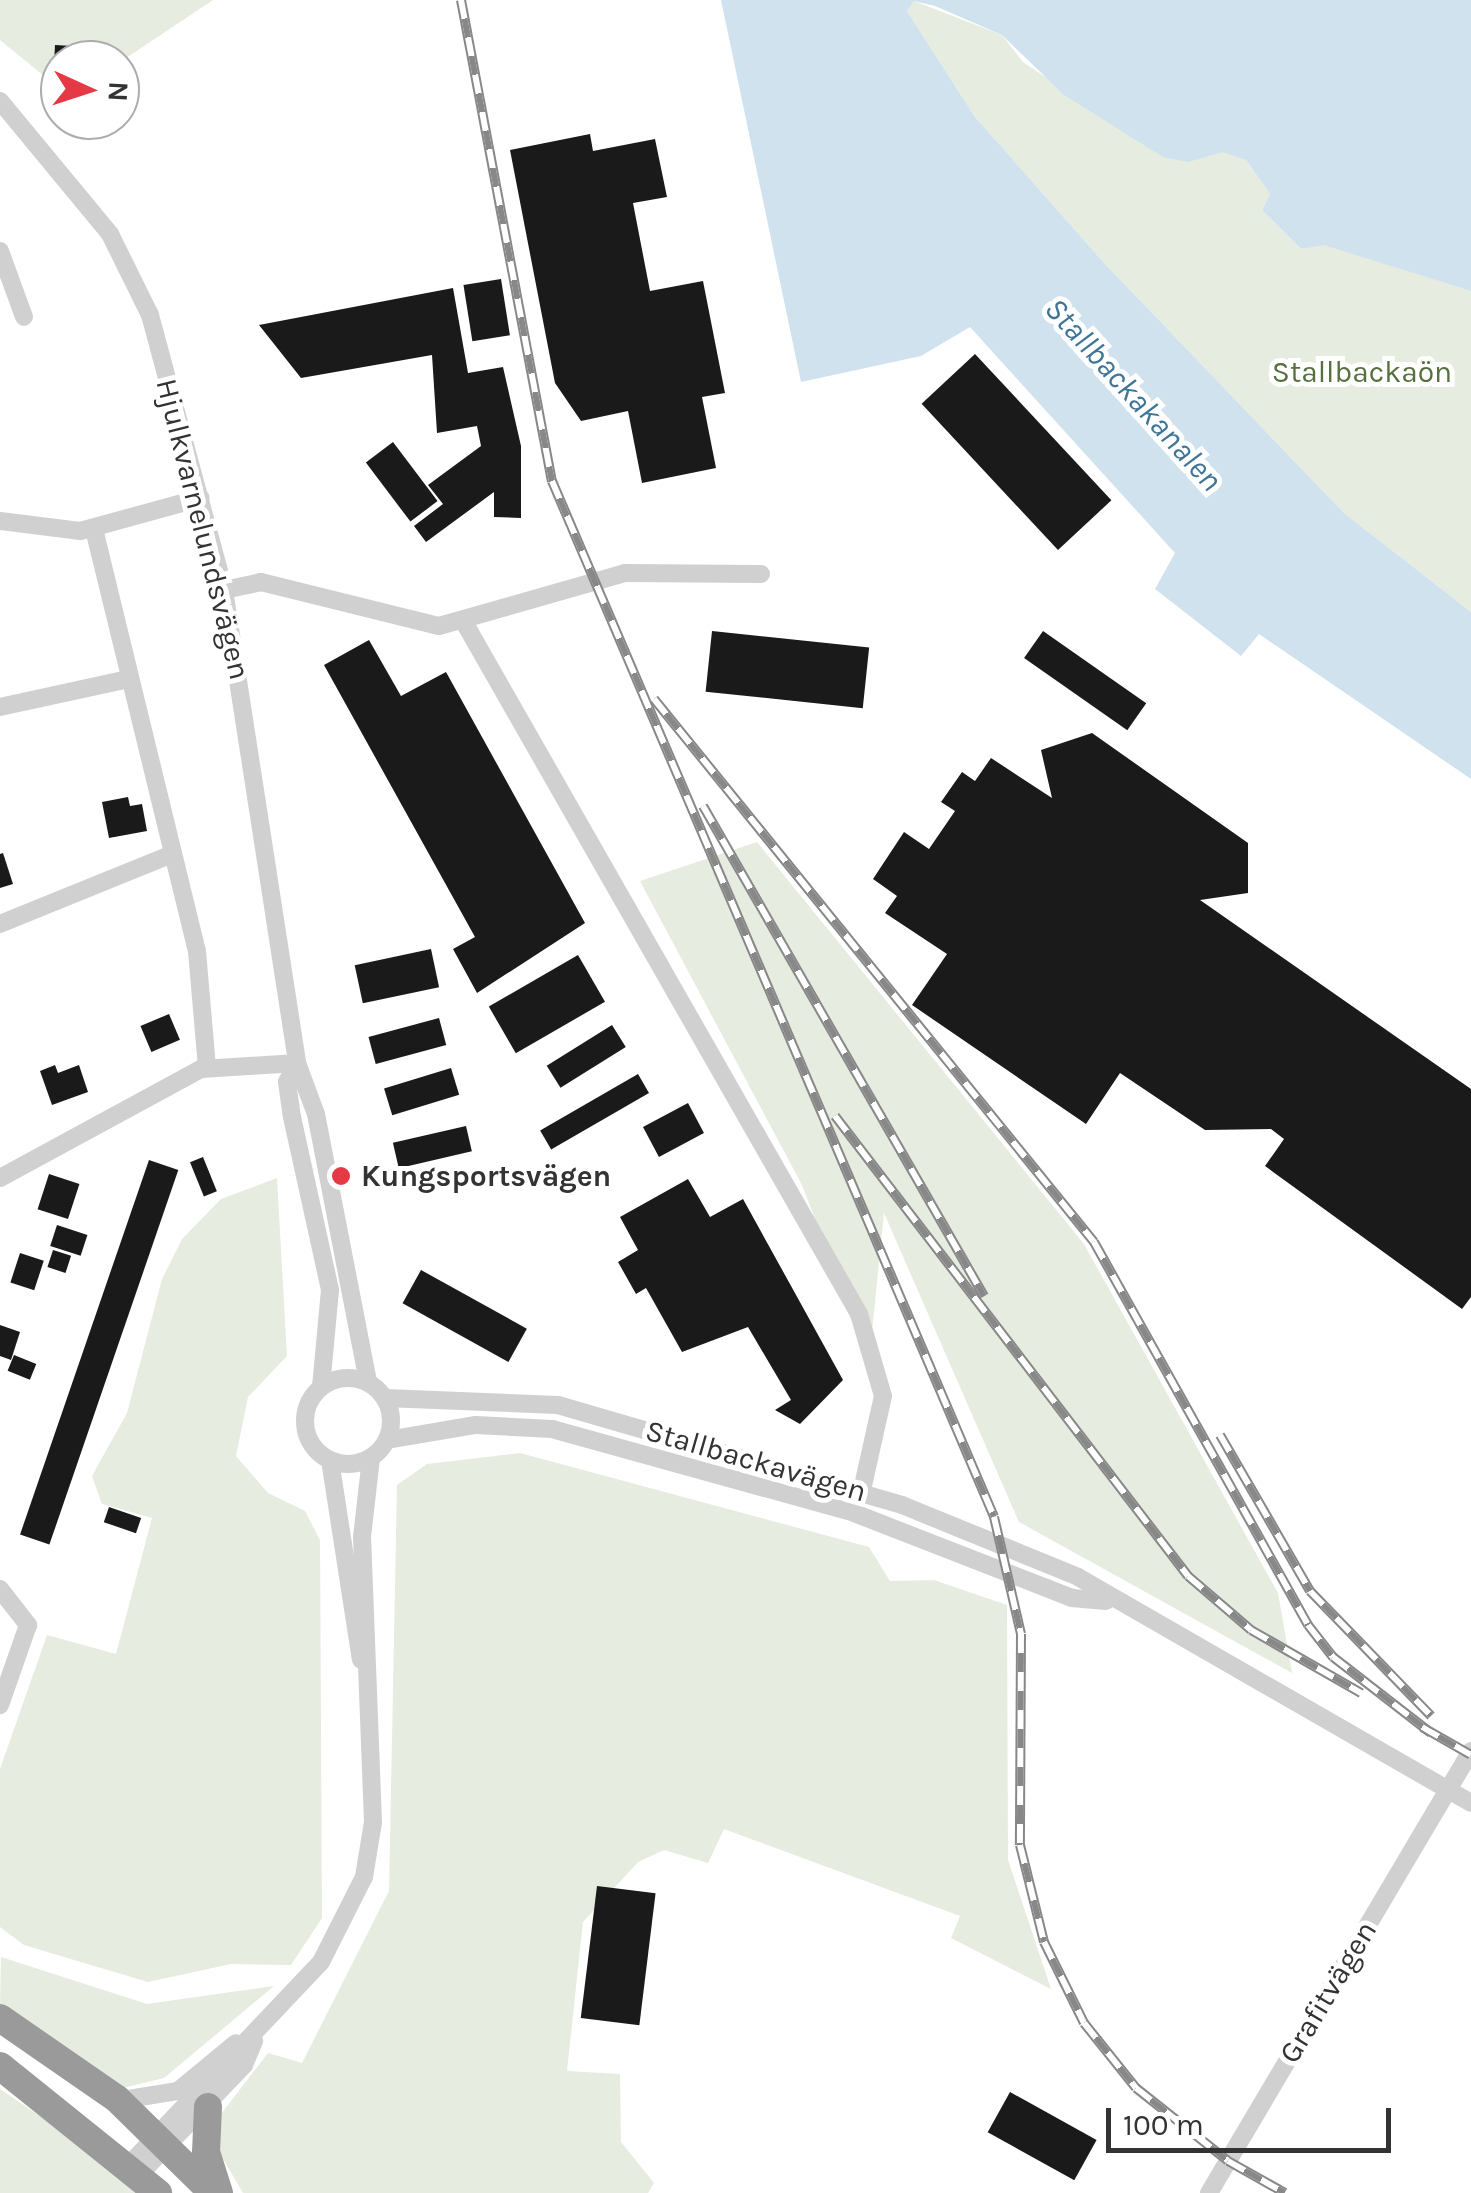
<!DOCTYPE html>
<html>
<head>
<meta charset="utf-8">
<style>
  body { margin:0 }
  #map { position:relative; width:1471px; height:2193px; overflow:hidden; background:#fff; font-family:Karla,sans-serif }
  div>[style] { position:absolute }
  .green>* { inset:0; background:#e6ecdf }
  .water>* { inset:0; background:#cfe2ee }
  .building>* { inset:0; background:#1a1a1a; transform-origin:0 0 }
  .minor>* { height:18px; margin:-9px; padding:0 9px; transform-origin:9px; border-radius:9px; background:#d0d0d0 }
  .minor>.ring { margin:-9px; padding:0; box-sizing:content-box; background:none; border:18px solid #d0d0d0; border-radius:50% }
  .highway>* { height:28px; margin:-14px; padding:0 14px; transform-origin:14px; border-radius:14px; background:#9a9a9a }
  .rail>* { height:10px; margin-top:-5px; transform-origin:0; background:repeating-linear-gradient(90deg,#fff 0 19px,#888 0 38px); box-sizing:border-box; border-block:2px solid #888 }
  .dots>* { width:28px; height:28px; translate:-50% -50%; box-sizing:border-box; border:5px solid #fff; border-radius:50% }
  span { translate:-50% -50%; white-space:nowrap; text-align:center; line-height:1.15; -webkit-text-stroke:10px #fff; paint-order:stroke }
  .park-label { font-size:30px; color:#56703f }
  .street-label { font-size:30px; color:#333 }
  .poi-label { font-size:30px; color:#333; font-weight:700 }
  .left { translate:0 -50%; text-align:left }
  .water-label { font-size:32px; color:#3f7597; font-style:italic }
  .north { position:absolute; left:40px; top:40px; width:100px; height:100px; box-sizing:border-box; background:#fff; border:2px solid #adadad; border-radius:50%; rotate:93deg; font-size:28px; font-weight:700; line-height:40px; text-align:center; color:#333 }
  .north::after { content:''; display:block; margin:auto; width:35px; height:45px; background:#e63946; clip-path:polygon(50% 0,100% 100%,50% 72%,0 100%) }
  .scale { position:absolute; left:1106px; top:2108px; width:285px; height:45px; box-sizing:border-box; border:5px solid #333; border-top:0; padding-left:12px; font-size:30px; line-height:35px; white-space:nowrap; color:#333; -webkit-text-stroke:8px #fff; paint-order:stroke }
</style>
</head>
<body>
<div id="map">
  <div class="green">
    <div style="clip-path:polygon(0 0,213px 0,120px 62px,60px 60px,60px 89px,0 40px)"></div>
    <div style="clip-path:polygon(914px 1px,1002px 35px,1023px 62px,1163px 157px,1224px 151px,1246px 160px,1270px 194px,1262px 210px,1301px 249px,1324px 244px,1471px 291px,1471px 612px,1344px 513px,1105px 264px,975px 117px,907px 11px)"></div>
    <div style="clip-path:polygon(757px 842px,1084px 1244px,1278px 1593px,1292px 1673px,1019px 1522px,884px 1213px,869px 1361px,802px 1185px,640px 881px)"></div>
    <div style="clip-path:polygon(277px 1178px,287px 1356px,248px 1397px,236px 1456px,268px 1493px,305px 1511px,320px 1540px,322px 1918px,291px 1965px,231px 1964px,148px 1982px,24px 1945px,0 1927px,0 1769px,47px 1635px,116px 1654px,152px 1518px,102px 1504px,92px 1476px,127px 1413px,162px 1279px,182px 1239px,221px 1199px)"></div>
    <div style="clip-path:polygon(520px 1453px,869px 1547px,890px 1581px,934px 1580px,1007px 1605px,1008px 1860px,1051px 1989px,951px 1938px,960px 1916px,724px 1829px,708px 1863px,664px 1850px,638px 1862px,583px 1922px,567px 2071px,620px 2074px,621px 2142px,654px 2183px,648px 2193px,243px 2193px,216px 2147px,221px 2114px,268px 2053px,302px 2063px,389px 1891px,397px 1485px,427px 1464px)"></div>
    <div style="clip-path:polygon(1px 1957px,147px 2004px,274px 1986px,164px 2078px,123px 2088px,0 2004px)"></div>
    <div style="clip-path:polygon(0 2089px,99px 2156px,140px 2193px,0 2193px)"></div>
  </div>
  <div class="water">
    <div style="clip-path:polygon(721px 0,1471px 0,1471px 291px,1324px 245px,1301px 249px,1262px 210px,1270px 194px,1246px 160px,1223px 152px,1188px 162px,1163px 157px,1064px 95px,1002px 35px,935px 6px,914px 1px,907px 11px,975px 117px,1105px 264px,1344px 513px,1471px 612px,1471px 779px,1259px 634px,1241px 656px,1155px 589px,1175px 553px,970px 327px,921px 356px,801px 382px)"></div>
  </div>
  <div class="building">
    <div style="clip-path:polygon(55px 45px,90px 47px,89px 60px,54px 65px)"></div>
    <div style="clip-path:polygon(590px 134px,593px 151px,655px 139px,667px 197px,633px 203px,650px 291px,703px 281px,725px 393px,702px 397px,716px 468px,642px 483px,628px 411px,581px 421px,555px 383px,510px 150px)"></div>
    <div style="left:501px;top:279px;width:57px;height:38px;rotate:81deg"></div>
    <div style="clip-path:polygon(453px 288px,468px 373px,503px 367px,521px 446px,521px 518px,494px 517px,494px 492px,426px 542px,414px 526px,443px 504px,428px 485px,481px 446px,477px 426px,437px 433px,432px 355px,301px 378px,259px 325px)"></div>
    <div style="left:975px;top:354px;width:200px;height:73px;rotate:47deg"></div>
    <div style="left:393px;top:442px;width:74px;height:34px;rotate:53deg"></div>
    <div style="left:712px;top:631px;width:158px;height:61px;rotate:6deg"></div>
    <div style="left:1043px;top:631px;width:126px;height:33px;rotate:35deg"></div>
    <div style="clip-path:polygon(369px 640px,401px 696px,446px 672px,585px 923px,477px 993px,453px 949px,475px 937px,324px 665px)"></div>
    <div style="clip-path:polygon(1092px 733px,1248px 843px,1248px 893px,1200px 900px,1471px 1089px,1471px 1297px,1462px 1309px,1265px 1166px,1284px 1139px,1271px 1129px,1205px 1130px,1120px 1073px,1086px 1124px,912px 1005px,947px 954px,885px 913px,897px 896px,873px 879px,904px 832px,929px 849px,955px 811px,941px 802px,962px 772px,975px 781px,991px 758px,1052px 798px,1041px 750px)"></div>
    <div style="clip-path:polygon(128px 797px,130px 806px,142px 804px,147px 831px,109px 838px,102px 802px)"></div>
    <div style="clip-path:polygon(3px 853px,13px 884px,0 888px,0 854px)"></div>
    <div style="left:431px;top:949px;width:39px;height:78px;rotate:78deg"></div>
    <div style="left:578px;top:955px;width:54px;height:103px;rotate:60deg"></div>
    <div style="left:169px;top:1014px;width:28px;height:31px;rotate:67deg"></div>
    <div style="left:439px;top:1018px;width:28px;height:73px;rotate:75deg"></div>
    <div style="left:612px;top:1025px;width:26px;height:77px;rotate:58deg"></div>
    <div style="clip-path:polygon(55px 1065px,58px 1073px,79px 1065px,88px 1092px,52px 1105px,40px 1071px)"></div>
    <div style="left:451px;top:1068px;width:28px;height:70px;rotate:73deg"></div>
    <div style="left:638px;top:1074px;width:22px;height:113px;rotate:60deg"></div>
    <div style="left:688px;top:1103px;width:34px;height:51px;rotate:62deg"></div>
    <div style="left:466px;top:1126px;width:26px;height:75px;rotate:77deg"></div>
    <div style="left:203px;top:1157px;width:37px;height:14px;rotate:68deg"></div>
    <div style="left:149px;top:1160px;width:31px;height:396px;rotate:19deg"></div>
    <div style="left:49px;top:1174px;width:32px;height:37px;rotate:18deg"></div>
    <div style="clip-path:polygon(688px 1179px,710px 1217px,743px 1199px,843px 1380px,800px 1424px,775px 1410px,791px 1400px,748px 1327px,682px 1352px,646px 1288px,636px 1294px,618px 1262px,638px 1250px,620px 1217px)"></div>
    <div style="left:57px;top:1225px;width:32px;height:22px;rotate:18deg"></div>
    <div style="left:53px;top:1250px;width:19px;height:18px;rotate:18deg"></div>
    <div style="left:20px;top:1253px;width:25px;height:31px;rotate:18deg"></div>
    <div style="left:421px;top:1270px;width:121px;height:38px;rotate:29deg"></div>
    <div style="clip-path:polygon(0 1325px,20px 1332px,11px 1360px,0 1356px)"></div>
    <div style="left:14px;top:1355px;width:24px;height:17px;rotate:22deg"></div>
    <div style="left:109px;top:1507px;width:34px;height:16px;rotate:19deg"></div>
    <div style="left:597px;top:1886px;width:59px;height:133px;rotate:7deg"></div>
    <div style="left:1010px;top:2092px;width:99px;height:46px;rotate:29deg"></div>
  </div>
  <div class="minor">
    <div style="left:0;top:101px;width:173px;rotate:50.4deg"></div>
    <div style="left:110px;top:234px;width:90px;rotate:63.7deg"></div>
    <div style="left:150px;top:315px;width:285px;rotate:74.9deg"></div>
    <div style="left:224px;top:590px;width:479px;rotate:81.2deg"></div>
    <div style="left:297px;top:1063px;width:54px;rotate:69.6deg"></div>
    <div style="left:316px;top:1114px;width:273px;rotate:79deg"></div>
    <div style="left:0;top:251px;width:70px;rotate:70deg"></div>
    <div style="left:0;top:521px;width:81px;rotate:7.1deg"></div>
    <div style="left:80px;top:531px;width:125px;rotate:-15.3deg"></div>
    <div style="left:94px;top:529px;width:434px;rotate:76.3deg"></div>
    <div style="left:197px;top:951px;width:116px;rotate:85.1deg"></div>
    <div style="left:224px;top:590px;width:38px;rotate:-12deg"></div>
    <div style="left:261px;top:582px;width:183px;rotate:13.9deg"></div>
    <div style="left:439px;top:626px;width:193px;rotate:-15.9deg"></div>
    <div style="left:625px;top:573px;width:136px;rotate:0.4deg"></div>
    <div style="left:464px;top:622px;width:797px;rotate:60.28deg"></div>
    <div style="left:859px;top:1314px;width:85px;rotate:73.7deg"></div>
    <div style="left:883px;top:1396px;width:96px;rotate:102.6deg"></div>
    <div style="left:0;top:707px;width:131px;rotate:-12.3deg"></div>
    <div style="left:0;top:924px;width:186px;rotate:-22.1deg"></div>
    <div style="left:297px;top:1063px;width:21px;rotate:118deg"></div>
    <div style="left:287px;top:1082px;width:35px;rotate:82deg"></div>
    <div style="left:292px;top:1117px;width:177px;rotate:77.6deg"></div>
    <div style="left:330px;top:1290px;width:97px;rotate:95.3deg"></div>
    <div style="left:0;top:1178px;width:229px;rotate:-28.5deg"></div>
    <div style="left:201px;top:1069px;width:96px;rotate:-3.6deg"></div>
    <div class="ring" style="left:305px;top:1378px;width:68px;height:68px"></div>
    <div style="left:385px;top:1398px;width:173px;rotate:2.3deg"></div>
    <div style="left:558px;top:1405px;width:358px;rotate:16.2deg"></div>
    <div style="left:902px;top:1505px;width:190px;rotate:22.2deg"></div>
    <div style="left:1078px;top:1577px;width:453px;rotate:29.9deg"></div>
    <div style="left:387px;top:1440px;width:90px;rotate:-9.6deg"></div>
    <div style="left:476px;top:1425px;width:76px;rotate:3deg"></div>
    <div style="left:552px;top:1429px;width:313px;rotate:15.5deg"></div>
    <div style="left:854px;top:1513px;width:234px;rotate:21.3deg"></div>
    <div style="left:1072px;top:1598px;width:34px;rotate:5deg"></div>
    <div style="left:330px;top:1460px;width:202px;rotate:81.2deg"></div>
    <div style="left:0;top:1589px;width:46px;rotate:52.1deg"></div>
    <div style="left:28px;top:1625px;width:85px;rotate:109.3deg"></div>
    <div style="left:122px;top:2100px;width:57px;rotate:-9.1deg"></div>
    <div style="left:178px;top:2091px;width:75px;rotate:-39.6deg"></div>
    <div style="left:128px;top:2166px;width:281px;rotate:-46.6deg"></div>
    <div style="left:321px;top:1962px;width:95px;rotate:-63.2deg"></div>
    <div style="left:364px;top:1877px;width:56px;rotate:-80.7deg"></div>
    <div style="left:373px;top:1822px;width:285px;rotate:-92.2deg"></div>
    <div style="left:362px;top:1537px;width:80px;rotate:-83.5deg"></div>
    <div style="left:139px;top:2175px;width:152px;rotate:-46.3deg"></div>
    <div style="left:244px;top:2065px;width:26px;rotate:-67deg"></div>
    <div style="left:1209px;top:2193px;width:514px;rotate:-59.34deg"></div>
  </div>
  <div class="highway">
    <div style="left:0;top:2018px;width:142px;rotate:34.7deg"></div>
    <div style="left:117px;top:2099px;width:134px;rotate:44.4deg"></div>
    <div style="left:0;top:2066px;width:203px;rotate:38.8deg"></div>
    <div style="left:208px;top:2107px;width:45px;rotate:92.5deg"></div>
    <div style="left:206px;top:2152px;width:43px;rotate:72.4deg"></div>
  </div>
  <div class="rail">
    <div style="left:461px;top:0;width:490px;rotate:79.3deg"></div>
    <div style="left:552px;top:481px;width:1126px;rotate:66.89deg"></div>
    <div style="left:994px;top:1517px;width:120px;rotate:77deg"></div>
    <div style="left:1021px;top:1634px;width:211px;rotate:90.3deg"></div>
    <div style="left:1020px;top:1845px;width:100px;rotate:76.1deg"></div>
    <div style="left:1044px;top:1942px;width:90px;rotate:63.7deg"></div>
    <div style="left:1084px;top:2023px;width:83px;rotate:51.3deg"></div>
    <div style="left:1136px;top:2088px;width:117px;rotate:38.4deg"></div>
    <div style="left:1228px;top:2161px;width:65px;rotate:29.3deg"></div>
    <div style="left:654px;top:699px;width:699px;rotate:50.98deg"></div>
    <div style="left:1094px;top:1242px;width:439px;rotate:60.8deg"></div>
    <div style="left:1308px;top:1625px;width:41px;rotate:52deg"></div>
    <div style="left:1333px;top:1657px;width:124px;rotate:37.8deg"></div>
    <div style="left:703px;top:806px;width:565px;rotate:60.17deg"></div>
    <div style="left:835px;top:1116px;width:580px;rotate:52.5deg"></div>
    <div style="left:1188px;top:1576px;width:83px;rotate:40.6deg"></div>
    <div style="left:1251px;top:1630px;width:127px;rotate:29.8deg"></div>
    <div style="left:1220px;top:1435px;width:180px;rotate:60deg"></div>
    <div style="left:1310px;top:1591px;width:174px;rotate:45.9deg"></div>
    <div style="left:1422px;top:1727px;width:56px;rotate:29.7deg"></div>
  </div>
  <div class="dots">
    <div style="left:341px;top:1176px;background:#e63946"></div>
  </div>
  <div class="park-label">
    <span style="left:1362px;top:372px">Stallbackaön</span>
  </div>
  <div class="street-label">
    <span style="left:203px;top:529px;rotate:76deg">Hjulkvarnelundsvägen</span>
    <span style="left:756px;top:1461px;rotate:16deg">Stallbackavägen</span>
    <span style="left:1328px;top:1992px;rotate:-59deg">Grafitvägen</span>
  </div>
  <div class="poi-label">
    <span class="left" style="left:361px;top:1176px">Kungsportsvägen</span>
  </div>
  <div class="water-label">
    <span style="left:1133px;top:395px;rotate:48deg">Stallbackakanalen</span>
  </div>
  <div class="north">N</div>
  <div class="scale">100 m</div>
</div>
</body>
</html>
